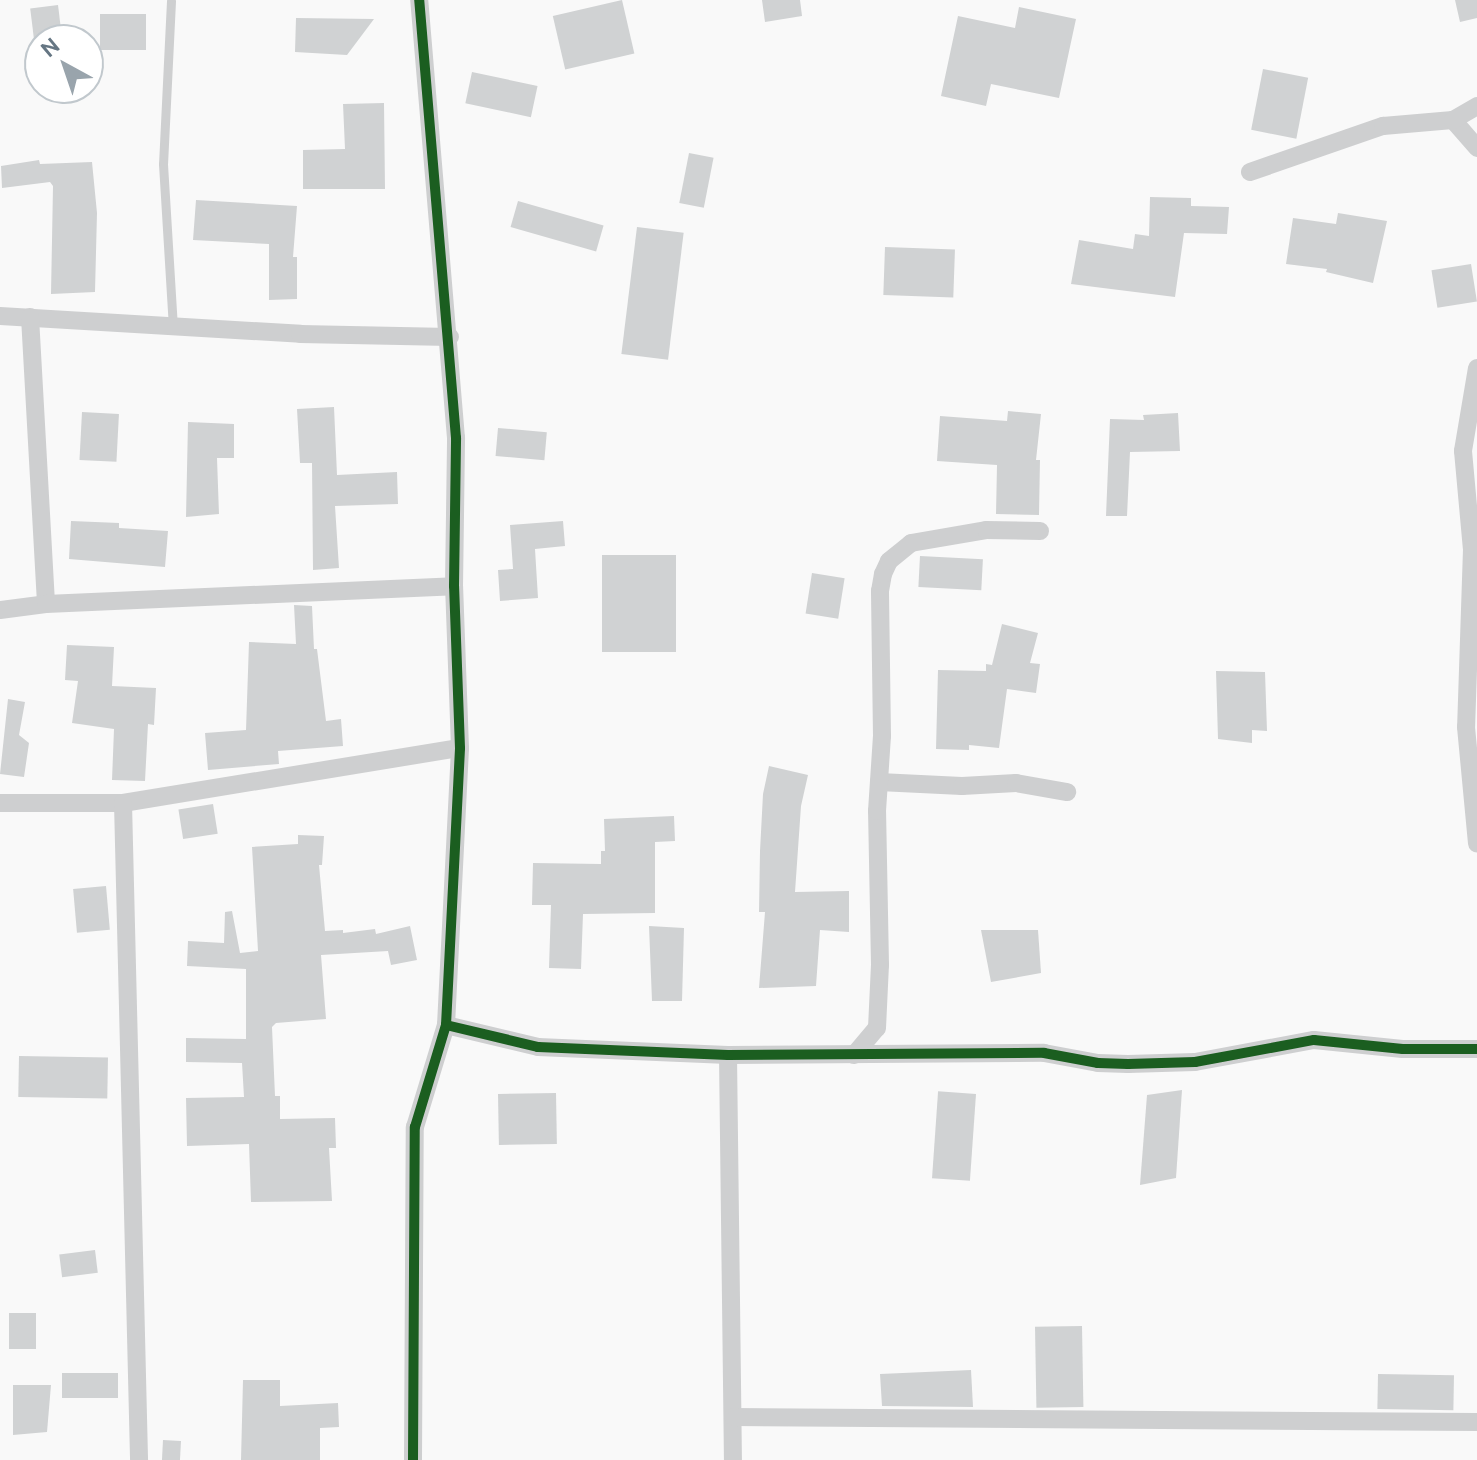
<!DOCTYPE html>
<html>
<head>
<meta charset="utf-8">
<style>
  body { margin:0 }
  #map { position:relative; width:1477px; height:1460px; overflow:hidden; background:#f9f9f9; font-family:Ubuntu,sans-serif }
  div>[style] { position:absolute }
  .building>* { inset:0; background:#d0d2d3; transform-origin:0 0 }
  .service>* { height:9px; margin:-4.5px; padding:0 4.5px; transform-origin:4.5px; border-radius:4.5px; background:#cecfd0 }
  .minor>* { height:18px; margin:-9px; padding:0 9px; transform-origin:9px; border-radius:9px; background:#cecfd0 }
  .cycleway>* { height:10px; margin:-5px; padding:0 5px; transform-origin:5px; border-radius:5px; background:#1b5e20 }
  span { translate:-50% -50%; white-space:nowrap; text-align:center; line-height:1.15; -webkit-text-stroke:8px #fff; paint-order:stroke }
  .north { position:absolute; left:24px; top:24px; width:80px; height:80px; box-sizing:border-box; background:#fff; border:2px solid #c1c8cd; border-radius:50%; rotate:320deg; font-size:22px; font-weight:700; line-height:32px; text-align:center; color:#657683 }
  .north::after { content:''; display:block; margin:auto; width:28px; height:36px; background:#99a4ac; clip-path:polygon(50% 0,100% 100%,50% 72%,0 100%) }
</style>
</head>
<body>
<div id="map">
  <div class="building">
    <div style="left:622px;top:0;width:55px;height:71px;rotate:77deg"></div>
    <div style="clip-path:polygon(762px 0,800px 0,802px 16px,765px 22px)"></div>
    <div style="clip-path:polygon(1455px 0,1477px 0,1477px 18px,1460px 22px)"></div>
    <div style="left:58px;top:5px;width:35px;height:28px;rotate:83deg"></div>
    <div style="clip-path:polygon(1019px 7px,1076px 19px,1059px 98px,991px 84px,986px 106px,941px 96px,958px 16px,1015px 28px)"></div>
    <div style="left:146px;top:14px;width:36px;height:46px;rotate:90deg"></div>
    <div style="clip-path:polygon(296px 18px,374px 19px,347px 55px,295px 52px)"></div>
    <div style="left:1263px;top:69px;width:46px;height:62px;rotate:11deg"></div>
    <div style="left:472px;top:72px;width:67px;height:32px;rotate:12deg"></div>
    <div style="clip-path:polygon(384px 103px,385px 189px,303px 189px,303px 150px,345px 149px,343px 104px)"></div>
    <div style="left:689px;top:153px;width:25px;height:51px;rotate:11deg"></div>
    <div style="clip-path:polygon(39px 160px,40px 164px,92px 162px,97px 213px,95px 292px,51px 294px,53px 186px,50px 182px,2px 188px,1px 166px)"></div>
    <div style="clip-path:polygon(1150px 197px,1191px 198px,1191px 206px,1229px 207px,1227px 234px,1184px 233px,1175px 297px,1071px 284px,1079px 240px,1133px 249px,1135px 234px,1149px 236px)"></div>
    <div style="clip-path:polygon(196px 200px,297px 206px,293px 257px,297px 257px,297px 299px,269px 300px,269px 244px,193px 240px)"></div>
    <div style="left:518px;top:201px;width:89px;height:27px;rotate:16deg"></div>
    <div style="clip-path:polygon(1338px 213px,1387px 221px,1373px 283px,1326px 272px,1327px 269px,1286px 264px,1293px 218px,1336px 224px)"></div>
    <div style="left:637px;top:227px;width:47px;height:128px;rotate:7deg"></div>
    <div style="left:885px;top:247px;width:70px;height:48px;rotate:2deg"></div>
    <div style="left:1471px;top:264px;width:38px;height:40px;rotate:81deg"></div>
    <div style="clip-path:polygon(334px 407px,337px 475px,397px 472px,398px 504px,335px 506px,339px 568px,313px 570px,312px 463px,300px 463px,297px 409px)"></div>
    <div style="clip-path:polygon(1008px 411px,1041px 414px,1036px 460px,1040px 460px,1039px 515px,996px 514px,997px 465px,937px 461px,940px 416px,1007px 421px)"></div>
    <div style="left:82px;top:412px;width:37px;height:48px;rotate:3deg"></div>
    <div style="clip-path:polygon(1178px 413px,1180px 451px,1130px 452px,1127px 516px,1106px 516px,1110px 419px,1144px 420px,1143px 415px)"></div>
    <div style="clip-path:polygon(188px 422px,234px 424px,234px 458px,217px 458px,219px 514px,186px 517px)"></div>
    <div style="left:498px;top:428px;width:49px;height:28px;rotate:5deg"></div>
    <div style="clip-path:polygon(71px 521px,119px 523px,119px 528px,168px 531px,165px 567px,69px 559px)"></div>
    <div style="clip-path:polygon(563px 521px,565px 546px,535px 549px,538px 598px,500px 601px,498px 570px,513px 569px,510px 525px)"></div>
    <div style="left:602px;top:555px;width:74px;height:97px"></div>
    <div style="left:920px;top:556px;width:63px;height:31px;rotate:3deg"></div>
    <div style="left:812px;top:573px;width:33px;height:41px;rotate:9deg"></div>
    <div style="clip-path:polygon(294px 605px,312px 606px,314px 649px,317px 649px,326px 721px,341px 719px,343px 746px,278px 751px,279px 764px,208px 770px,205px 733px,246px 730px,249px 642px,296px 644px)"></div>
    <div style="clip-path:polygon(1002px 624px,1038px 633px,1030px 663px,1040px 664px,1036px 693px,1007px 689px,999px 748px,969px 745px,969px 750px,936px 749px,938px 670px,986px 671px,986px 664px,992px 665px)"></div>
    <div style="clip-path:polygon(67px 645px,114px 647px,112px 686px,156px 688px,154px 725px,148px 724px,145px 781px,112px 780px,114px 729px,72px 723px,78px 681px,65px 680px)"></div>
    <div style="clip-path:polygon(1216px 671px,1265px 672px,1267px 731px,1252px 730px,1252px 743px,1218px 739px)"></div>
    <div style="clip-path:polygon(8px 699px,25px 702px,19px 735px,29px 743px,24px 777px,0 774px)"></div>
    <div style="clip-path:polygon(769px 766px,808px 775px,801px 806px,795px 892px,849px 891px,849px 932px,820px 930px,816px 986px,759px 988px,765px 912px,759px 912px,760px 851px,763px 794px)"></div>
    <div style="left:213px;top:804px;width:30px;height:35px;rotate:81deg"></div>
    <div style="clip-path:polygon(674px 816px,675px 841px,655px 842px,655px 913px,583px 914px,581px 969px,549px 968px,551px 905px,532px 905px,533px 863px,601px 864px,601px 851px,605px 851px,604px 819px)"></div>
    <div style="clip-path:polygon(298px 835px,324px 836px,322px 865px,319px 865px,325px 931px,343px 930px,343px 933px,375px 929px,376px 934px,410px 926px,417px 960px,391px 965px,388px 951px,321px 955px,326px 1019px,276px 1023px,272px 1027px,275px 1096px,280px 1096px,280px 1119px,335px 1118px,336px 1148px,329px 1148px,332px 1201px,251px 1202px,249px 1144px,187px 1146px,186px 1098px,244px 1097px,242px 1063px,186px 1062px,186px 1038px,246px 1039px,246px 969px,187px 966px,188px 941px,224px 943px,225px 912px,232px 911px,240px 953px,258px 951px,252px 847px,298px 844px)"></div>
    <div style="left:106px;top:886px;width:44px;height:33px;rotate:85deg"></div>
    <div style="clip-path:polygon(649px 926px,684px 928px,682px 1001px,652px 1001px)"></div>
    <div style="clip-path:polygon(981px 930px,1038px 930px,1041px 973px,991px 982px)"></div>
    <div style="left:19px;top:1056px;width:89px;height:41px;rotate:1deg"></div>
    <div style="clip-path:polygon(1182px 1090px,1176px 1178px,1140px 1185px,1147px 1095px)"></div>
    <div style="left:556px;top:1093px;width:51px;height:58px;rotate:89deg"></div>
    <div style="left:976px;top:1094px;width:87px;height:38px;rotate:94deg"></div>
    <div style="left:95px;top:1250px;width:23px;height:36px;rotate:83deg"></div>
    <div style="left:36px;top:1313px;width:36px;height:27px;rotate:90deg"></div>
    <div style="left:1082px;top:1326px;width:81px;height:47px;rotate:89deg"></div>
    <div style="clip-path:polygon(971px 1370px,973px 1407px,882px 1406px,880px 1374px)"></div>
    <div style="left:62px;top:1373px;width:56px;height:25px"></div>
    <div style="left:1378px;top:1374px;width:76px;height:35px;rotate:1deg"></div>
    <div style="clip-path:polygon(243px 1380px,280px 1380px,280px 1406px,338px 1403px,339px 1427px,320px 1428px,320px 1460px,241px 1460px)"></div>
    <div style="clip-path:polygon(13px 1385px,51px 1385px,47px 1432px,13px 1435px)"></div>
    <div style="left:163px;top:1440px;width:18px;height:20px;rotate:3deg"></div>
  </div>
  <div class="service">
    <div style="left:171px;top:1px;width:163px;rotate:92.8deg"></div>
    <div style="left:163px;top:164px;width:162px;rotate:86.5deg"></div>
  </div>
  <div class="minor">
    <div style="left:1453px;top:120px;width:37px;rotate:49deg"></div>
    <div style="left:1250px;top:172px;width:141px;rotate:-19.1deg"></div>
    <div style="left:1383px;top:126px;width:70px;rotate:-4.9deg"></div>
    <div style="left:1453px;top:120px;width:28px;rotate:-30deg"></div>
    <div style="left:0;top:316px;width:301px;rotate:3.4deg"></div>
    <div style="left:300px;top:334px;width:150px;rotate:1.1deg"></div>
    <div style="left:30px;top:317px;width:287px;rotate:86.8deg"></div>
    <div style="left:1477px;top:368px;width:84px;rotate:99.6deg"></div>
    <div style="left:1463px;top:451px;width:98px;rotate:84.8deg"></div>
    <div style="left:1472px;top:549px;width:178px;rotate:91.9deg"></div>
    <div style="left:1466px;top:727px;width:117px;rotate:84.6deg"></div>
    <div style="left:0;top:610px;width:46px;rotate:-7.4deg"></div>
    <div style="left:46px;top:604px;width:408px;rotate:-2.5deg"></div>
    <div style="left:879px;top:782px;width:83px;rotate:2.8deg"></div>
    <div style="left:962px;top:786px;width:54px;rotate:-3.2deg"></div>
    <div style="left:1016px;top:783px;width:52px;rotate:10deg"></div>
    <div style="left:0;top:803px;width:123px"></div>
    <div style="left:123px;top:803px;width:341px;rotate:-9.3deg"></div>
    <div style="left:123px;top:803px;width:657px;rotate:88.6deg"></div>
    <div style="left:446px;top:1025px;width:95px;rotate:13.4deg"></div>
    <div style="left:538px;top:1047px;width:190px;rotate:2.4deg"></div>
    <div style="left:728px;top:1055px;width:316px;rotate:-0.4deg"></div>
    <div style="left:1044px;top:1053px;width:55px;rotate:10.5deg"></div>
    <div style="left:1098px;top:1063px;width:30px;rotate:2deg"></div>
    <div style="left:1128px;top:1064px;width:67px;rotate:-1.7deg"></div>
    <div style="left:1195px;top:1062px;width:121px;rotate:-10.5deg"></div>
    <div style="left:1314px;top:1040px;width:89px;rotate:5.8deg"></div>
    <div style="left:1403px;top:1049px;width:74px"></div>
    <div style="left:728px;top:1055px;width:405px;rotate:89.3deg"></div>
    <div style="left:854px;top:1055px;width:35px;rotate:-50deg"></div>
    <div style="left:877px;top:1028px;width:63px;rotate:-87.3deg"></div>
    <div style="left:880px;top:965px;width:154px;rotate:-91.1deg"></div>
    <div style="left:877px;top:811px;width:75px;rotate:-86.2deg"></div>
    <div style="left:882px;top:736px;width:145px;rotate:-90.8deg"></div>
    <div style="left:880px;top:591px;width:17px;rotate:-80deg"></div>
    <div style="left:883px;top:574px;width:14px;rotate:-65deg"></div>
    <div style="left:889px;top:561px;width:28px;rotate:-39deg"></div>
    <div style="left:911px;top:543px;width:76px;rotate:-9.8deg"></div>
    <div style="left:986px;top:530px;width:54px;rotate:1.1deg"></div>
    <div style="left:733px;top:1417px;width:744px;rotate:0.39deg"></div>
    <div style="left:413px;top:1460px;width:333px;rotate:-89.7deg"></div>
    <div style="left:415px;top:1127px;width:107px;rotate:-73.1deg"></div>
    <div style="left:446px;top:1025px;width:277px;rotate:-87.1deg"></div>
    <div style="left:460px;top:748px;width:162px;rotate:-92.1deg"></div>
    <div style="left:454px;top:586px;width:148px;rotate:-89.2deg"></div>
    <div style="left:456px;top:438px;width:440px;rotate:-94.8deg"></div>
  </div>
  <div class="cycleway">
    <div style="left:446px;top:1025px;width:95px;rotate:13.4deg"></div>
    <div style="left:538px;top:1047px;width:190px;rotate:2.4deg"></div>
    <div style="left:728px;top:1055px;width:316px;rotate:-0.4deg"></div>
    <div style="left:1044px;top:1053px;width:55px;rotate:10.5deg"></div>
    <div style="left:1098px;top:1063px;width:30px;rotate:2deg"></div>
    <div style="left:1128px;top:1064px;width:67px;rotate:-1.7deg"></div>
    <div style="left:1195px;top:1062px;width:121px;rotate:-10.5deg"></div>
    <div style="left:1314px;top:1040px;width:89px;rotate:5.8deg"></div>
    <div style="left:1403px;top:1049px;width:74px"></div>
    <div style="left:413px;top:1460px;width:333px;rotate:-89.7deg"></div>
    <div style="left:415px;top:1127px;width:107px;rotate:-73.1deg"></div>
    <div style="left:446px;top:1025px;width:277px;rotate:-87.1deg"></div>
    <div style="left:460px;top:748px;width:162px;rotate:-92.1deg"></div>
    <div style="left:454px;top:586px;width:148px;rotate:-89.2deg"></div>
    <div style="left:456px;top:438px;width:440px;rotate:-94.8deg"></div>
  </div>
  <div class="north">N</div>
</div>
</body>
</html>
